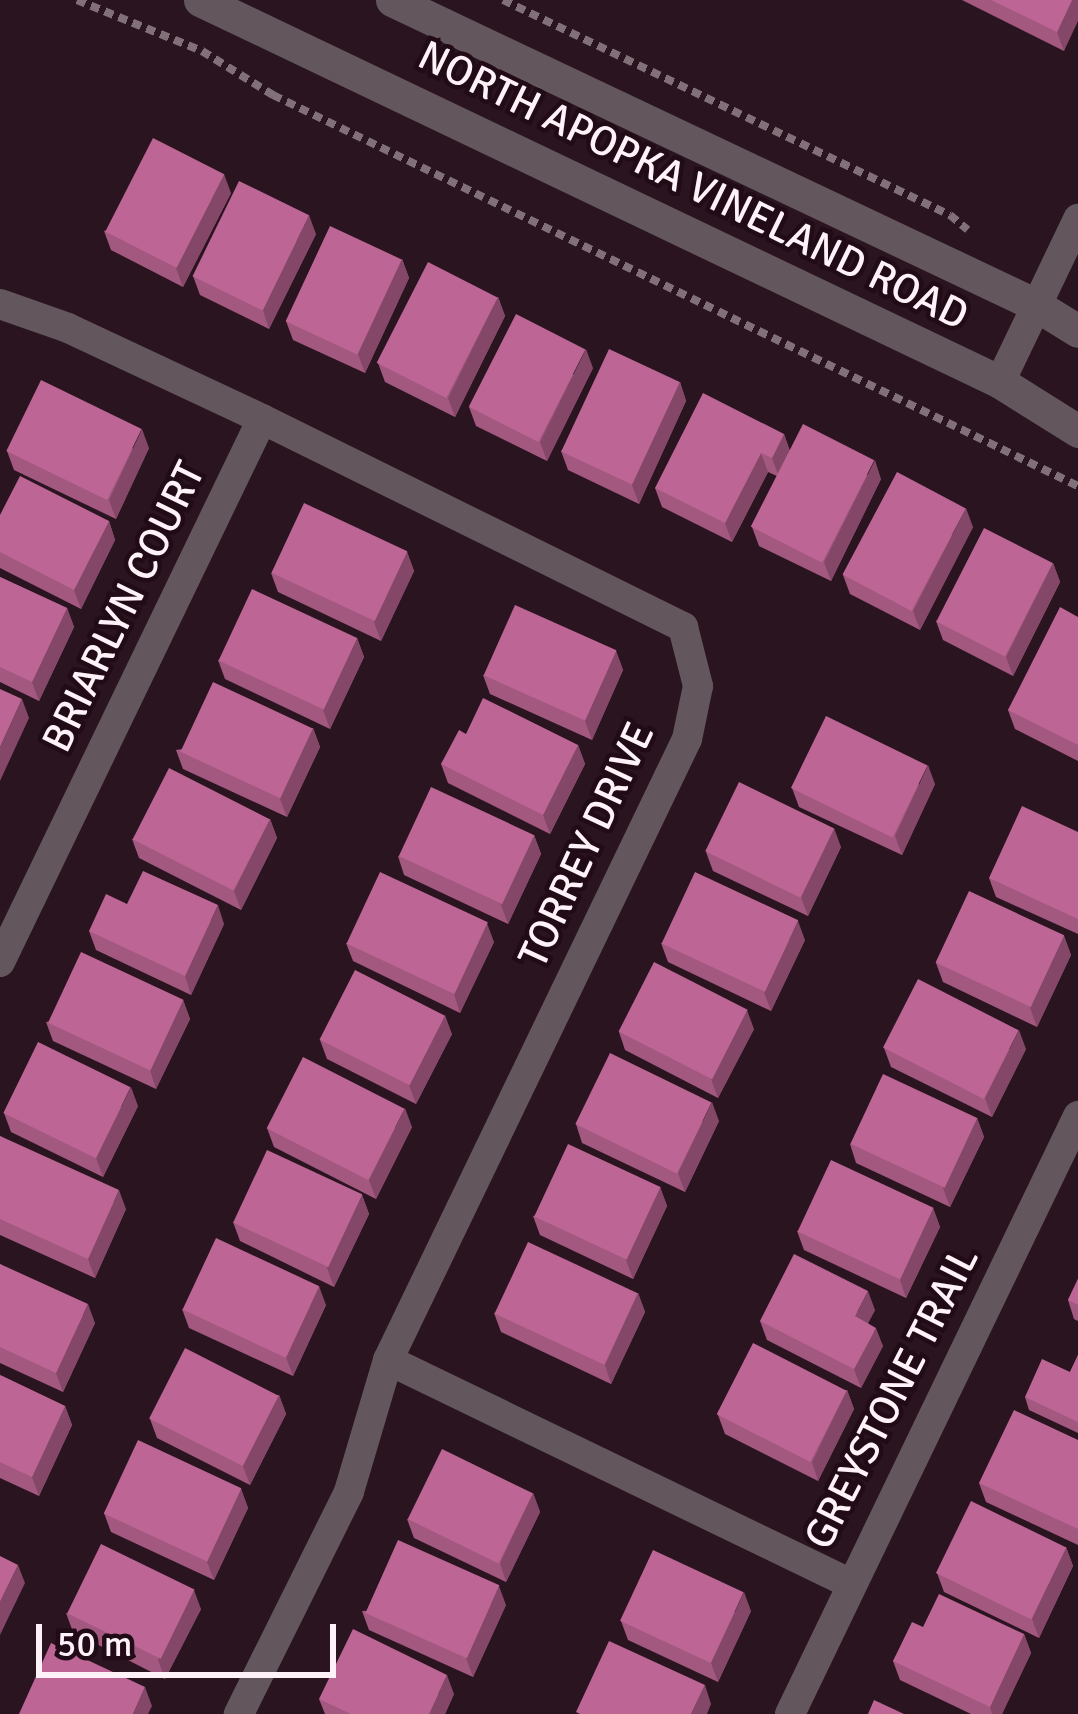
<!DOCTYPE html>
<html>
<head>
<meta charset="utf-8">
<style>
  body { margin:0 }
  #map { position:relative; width:1078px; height:1714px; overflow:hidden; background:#2a1420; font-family:Signika,sans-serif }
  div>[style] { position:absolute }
  .path>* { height:8px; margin-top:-4px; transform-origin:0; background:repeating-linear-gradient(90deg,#827079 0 9px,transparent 0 15px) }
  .minor>* { height:30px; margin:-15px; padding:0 15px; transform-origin:15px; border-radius:15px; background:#63575d }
  .tertiary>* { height:33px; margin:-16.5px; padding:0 16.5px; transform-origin:16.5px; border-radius:16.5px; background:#63575d }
  .wall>* { inset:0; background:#a35880 }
  .shaded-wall>* { inset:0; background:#844768 }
  .building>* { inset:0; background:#bd6695; transform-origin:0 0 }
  span { translate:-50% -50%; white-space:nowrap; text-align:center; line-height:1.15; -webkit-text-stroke:9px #200b16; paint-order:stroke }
  .street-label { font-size:42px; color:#fef1f7 }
  .scale { position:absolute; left:36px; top:1624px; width:300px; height:54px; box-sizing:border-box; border:6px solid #fef1f7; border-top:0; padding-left:15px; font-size:36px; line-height:42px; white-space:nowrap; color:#fef1f7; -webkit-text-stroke:9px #200b16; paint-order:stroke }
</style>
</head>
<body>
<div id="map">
  <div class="path">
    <div style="left:77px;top:0;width:135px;rotate:22.2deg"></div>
    <div style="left:202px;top:51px;width:84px;rotate:31.8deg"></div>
    <div style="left:273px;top:95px;width:895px;rotate:25.91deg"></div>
    <div style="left:503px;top:0;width:496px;rotate:25.7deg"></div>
    <div style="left:950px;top:215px;width:23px;rotate:40deg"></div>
  </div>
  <div class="minor">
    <div style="left:0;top:304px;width:72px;rotate:19.4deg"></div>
    <div style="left:68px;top:328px;width:214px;rotate:25.1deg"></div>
    <div style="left:262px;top:419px;width:470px;rotate:26.3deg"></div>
    <div style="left:683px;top:627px;width:61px;rotate:75.7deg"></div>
    <div style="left:698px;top:686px;width:54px;rotate:101.7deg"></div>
    <div style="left:687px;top:739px;width:689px;rotate:115.71deg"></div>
    <div style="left:388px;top:1360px;width:138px;rotate:106.5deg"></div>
    <div style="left:349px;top:1492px;width:248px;rotate:116.4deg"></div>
    <div style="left:1000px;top:382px;width:181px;rotate:-64.4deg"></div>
    <div style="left:0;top:962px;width:603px;rotate:-64.24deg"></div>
    <div style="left:388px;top:1360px;width:514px;rotate:25.82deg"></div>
    <div style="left:790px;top:1714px;width:664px;rotate:-64.28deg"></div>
  </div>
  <div class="tertiary">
    <div style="left:200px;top:0;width:887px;rotate:25.52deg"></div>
    <div style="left:1000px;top:382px;width:92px;rotate:32.1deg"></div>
    <div style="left:392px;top:0;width:713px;rotate:25.34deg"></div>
    <div style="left:1036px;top:305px;width:49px;rotate:31.8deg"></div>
  </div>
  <div class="wall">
    <div style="clip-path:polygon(962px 0,1078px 0,1064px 51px)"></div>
    <div style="clip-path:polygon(231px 193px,183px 287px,111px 250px,104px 231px)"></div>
    <div style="clip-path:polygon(316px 234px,269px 329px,200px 295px,193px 276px)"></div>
    <div style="clip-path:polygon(402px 259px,409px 278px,365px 373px,293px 340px,286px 321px)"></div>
    <div style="clip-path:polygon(498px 297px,505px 316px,455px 417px,385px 382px,378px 363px)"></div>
    <div style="clip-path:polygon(593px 368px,547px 461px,476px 426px,469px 407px)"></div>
    <div style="clip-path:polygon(680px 382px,686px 401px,639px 504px,568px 470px,561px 451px)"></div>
    <div style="clip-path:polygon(784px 434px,790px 451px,881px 479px,831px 581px,759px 546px,752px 527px,777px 476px,768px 472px,732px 542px,662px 507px,655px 488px)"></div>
    <div style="clip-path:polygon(149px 448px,116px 519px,14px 470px,7px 451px)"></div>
    <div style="clip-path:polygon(0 515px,109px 521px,115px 540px,81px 609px,0 568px)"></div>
    <div style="clip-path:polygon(973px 527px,920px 630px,850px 594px,843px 575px)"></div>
    <div style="clip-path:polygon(407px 552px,414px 571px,381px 641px,278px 592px,271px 573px)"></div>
    <div style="clip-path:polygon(1053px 563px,1060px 582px,1013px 676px,943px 640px,936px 621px)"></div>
    <div style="clip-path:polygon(0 577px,67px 608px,74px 627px,39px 701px,0 682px)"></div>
    <div style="clip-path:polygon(1078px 617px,1078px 761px,1015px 729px,1008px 710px)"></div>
    <div style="clip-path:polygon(357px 638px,364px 657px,330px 729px,225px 679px,218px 660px)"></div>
    <div style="clip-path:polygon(616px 651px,623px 670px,592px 740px,490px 694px,483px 675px)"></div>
    <div style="clip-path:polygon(313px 728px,320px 747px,287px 817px,183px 769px,176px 750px)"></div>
    <div style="clip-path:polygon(466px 734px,578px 745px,585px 764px,550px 834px,448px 783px,441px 764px)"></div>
    <div style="clip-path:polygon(935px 784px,902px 855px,799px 807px,792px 788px)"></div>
    <div style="clip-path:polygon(270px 819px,277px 838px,241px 910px,139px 858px,132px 839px)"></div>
    <div style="clip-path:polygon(1078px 832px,1078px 934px,996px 897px,989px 878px)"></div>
    <div style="clip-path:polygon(534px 835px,541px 854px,508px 924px,404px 875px,398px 856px)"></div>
    <div style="clip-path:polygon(841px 847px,808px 916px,713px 871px,706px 852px)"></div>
    <div style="clip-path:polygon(127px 904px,224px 924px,191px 995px,96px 950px,89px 931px)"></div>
    <div style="clip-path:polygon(1064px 936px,1071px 955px,1037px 1027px,943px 982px,936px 963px)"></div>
    <div style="clip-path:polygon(805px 940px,771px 1011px,668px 962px,661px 943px)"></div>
    <div style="clip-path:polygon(494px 942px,460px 1013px,353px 961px,346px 943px)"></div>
    <div style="clip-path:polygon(183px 1000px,190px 1019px,156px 1089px,53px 1041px,46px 1022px)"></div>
    <div style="clip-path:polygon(754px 1029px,718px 1098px,625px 1050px,619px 1032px)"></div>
    <div style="clip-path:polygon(452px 1034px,416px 1104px,327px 1059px,320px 1040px)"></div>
    <div style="clip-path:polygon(884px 1048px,1026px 1049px,992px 1117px,891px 1067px)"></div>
    <div style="clip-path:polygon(138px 1106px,103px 1177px,11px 1132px,4px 1113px)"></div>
    <div style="clip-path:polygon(977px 1118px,984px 1137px,950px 1207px,856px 1163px,850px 1144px)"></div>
    <div style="clip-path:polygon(719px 1121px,685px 1192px,582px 1143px,576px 1124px)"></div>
    <div style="clip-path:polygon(412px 1127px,376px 1199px,274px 1147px,267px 1128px)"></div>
    <div style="clip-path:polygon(0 1136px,126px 1209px,95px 1278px,0 1235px)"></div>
    <div style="clip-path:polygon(660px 1187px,667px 1206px,633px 1279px,540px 1235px,533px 1216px)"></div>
    <div style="clip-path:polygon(362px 1195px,369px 1214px,334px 1287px,240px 1241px,233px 1222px)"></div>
    <div style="clip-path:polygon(933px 1208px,940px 1227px,906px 1298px,804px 1250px,797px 1231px)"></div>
    <div style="clip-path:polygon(0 1264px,95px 1323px,63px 1392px,0 1363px)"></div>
    <div style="clip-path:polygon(1078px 1279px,1078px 1321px,1074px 1319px,1068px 1300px)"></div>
    <div style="clip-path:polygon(638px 1293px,645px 1312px,611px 1384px,501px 1332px,494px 1313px)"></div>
    <div style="clip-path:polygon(326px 1305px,293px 1376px,189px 1328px,182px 1309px)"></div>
    <div style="clip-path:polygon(875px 1310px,868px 1323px,883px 1346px,861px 1388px,767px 1340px,760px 1321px)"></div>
    <div style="clip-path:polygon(1078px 1355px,1078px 1433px,1029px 1410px,1025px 1397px,1070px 1372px)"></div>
    <div style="clip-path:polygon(0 1375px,65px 1406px,72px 1425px,39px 1496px,0 1478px)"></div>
    <div style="clip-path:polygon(847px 1390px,854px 1409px,818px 1481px,725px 1434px,718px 1415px)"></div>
    <div style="clip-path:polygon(279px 1395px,286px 1414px,250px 1485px,157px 1438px,150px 1419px)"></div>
    <div style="clip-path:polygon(1078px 1440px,1078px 1545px,986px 1502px,979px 1483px)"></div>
    <div style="clip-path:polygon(241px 1489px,248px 1508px,214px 1580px,111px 1532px,104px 1513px)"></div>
    <div style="clip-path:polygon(533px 1493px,540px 1512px,506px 1582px,414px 1538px,407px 1519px)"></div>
    <div style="clip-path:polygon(1066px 1547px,1073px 1566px,1039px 1638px,944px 1592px,937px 1573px)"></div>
    <div style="clip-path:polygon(506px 1605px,473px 1677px,369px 1630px,362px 1611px)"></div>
    <div style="clip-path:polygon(201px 1609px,165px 1679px,73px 1632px,66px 1613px)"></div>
    <div style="clip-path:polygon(751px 1611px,718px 1682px,628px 1640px,621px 1621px)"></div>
    <div style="clip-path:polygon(923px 1627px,1024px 1634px,1031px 1653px,1002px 1714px,971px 1714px,900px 1680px,893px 1661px)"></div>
    <div style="clip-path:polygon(454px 1694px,445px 1714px,325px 1714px,319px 1699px)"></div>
  </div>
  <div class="shaded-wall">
    <div style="clip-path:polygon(1072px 0,1078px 0,1078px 21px,1064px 51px,1057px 32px)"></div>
    <div style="clip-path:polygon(224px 174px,231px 193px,183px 287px,176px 268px)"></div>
    <div style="clip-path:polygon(309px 215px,316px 234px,269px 329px,263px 310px)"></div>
    <div style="clip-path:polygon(402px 259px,409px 278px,365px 373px,358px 354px)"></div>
    <div style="clip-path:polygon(498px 297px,505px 316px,455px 417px,448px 398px)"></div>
    <div style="clip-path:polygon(586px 349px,593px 368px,547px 461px,540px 442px)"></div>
    <div style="clip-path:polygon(680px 382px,686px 401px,639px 504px,632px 485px)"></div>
    <div style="clip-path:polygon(142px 429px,149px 448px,116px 519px,109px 500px)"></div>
    <div style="clip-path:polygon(784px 434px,790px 453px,779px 477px,772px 458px)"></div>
    <div style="clip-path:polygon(761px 453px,768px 472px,732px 542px,725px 523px)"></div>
    <div style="clip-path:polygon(875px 460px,881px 479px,831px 581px,824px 562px)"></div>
    <div style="clip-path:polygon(966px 508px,973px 527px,920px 630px,913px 611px)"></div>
    <div style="clip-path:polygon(109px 521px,115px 540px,81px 609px,74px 590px)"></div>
    <div style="clip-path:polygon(407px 552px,414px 571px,381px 641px,374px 622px)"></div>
    <div style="clip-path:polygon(1053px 563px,1060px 582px,1013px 676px,1006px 657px)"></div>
    <div style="clip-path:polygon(67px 608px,74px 627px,39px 701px,32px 682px)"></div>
    <div style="clip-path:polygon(357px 638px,364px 657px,330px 729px,323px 710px)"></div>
    <div style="clip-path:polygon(616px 651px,623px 670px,592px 740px,585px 721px)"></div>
    <div style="clip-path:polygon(22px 699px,29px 718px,0 781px,0 747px)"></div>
    <div style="clip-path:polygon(313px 728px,320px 747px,287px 817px,280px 799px)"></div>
    <div style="clip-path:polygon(578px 745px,585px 764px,550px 834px,543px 815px)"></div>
    <div style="clip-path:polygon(928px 765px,935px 784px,902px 855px,895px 836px)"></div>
    <div style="clip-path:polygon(270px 819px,277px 838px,241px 910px,234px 891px)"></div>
    <div style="clip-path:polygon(834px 828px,841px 847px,808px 916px,801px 897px)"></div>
    <div style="clip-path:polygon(534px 835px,541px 854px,508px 924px,501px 905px)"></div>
    <div style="clip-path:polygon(218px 905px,224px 924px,191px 995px,185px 976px)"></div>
    <div style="clip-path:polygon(798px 921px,805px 940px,771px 1011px,764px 992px)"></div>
    <div style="clip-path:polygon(487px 923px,494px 942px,460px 1013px,454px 994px)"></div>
    <div style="clip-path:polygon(1064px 936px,1071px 955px,1037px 1027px,1030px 1008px)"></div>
    <div style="clip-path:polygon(183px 1000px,190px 1019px,156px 1089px,150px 1070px)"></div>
    <div style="clip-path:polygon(747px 1010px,754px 1029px,718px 1098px,711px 1079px)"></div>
    <div style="clip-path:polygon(445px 1015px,452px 1034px,416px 1104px,409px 1085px)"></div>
    <div style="clip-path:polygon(1019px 1030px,1026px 1049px,992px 1117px,985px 1098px)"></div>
    <div style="clip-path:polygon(131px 1087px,138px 1106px,103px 1177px,96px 1158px)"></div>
    <div style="clip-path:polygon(712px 1102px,719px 1121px,685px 1192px,678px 1173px)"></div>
    <div style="clip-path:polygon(405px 1108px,412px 1127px,376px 1199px,369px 1180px)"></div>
    <div style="clip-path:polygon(977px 1118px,984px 1137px,950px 1207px,943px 1188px)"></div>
    <div style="clip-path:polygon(660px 1187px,667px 1206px,633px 1279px,626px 1260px)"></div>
    <div style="clip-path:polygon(119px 1190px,126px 1209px,95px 1278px,88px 1259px)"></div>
    <div style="clip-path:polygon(362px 1195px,369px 1214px,334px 1287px,327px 1268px)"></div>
    <div style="clip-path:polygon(933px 1208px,940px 1227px,906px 1298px,900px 1280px)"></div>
    <div style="clip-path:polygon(319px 1286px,326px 1305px,293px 1376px,286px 1357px)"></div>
    <div style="clip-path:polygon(868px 1291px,875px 1310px,862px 1335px,855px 1316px)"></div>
    <div style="clip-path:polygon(638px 1293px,645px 1312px,611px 1384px,605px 1365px)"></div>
    <div style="clip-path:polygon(88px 1304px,95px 1323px,63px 1392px,56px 1373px)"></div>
    <div style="clip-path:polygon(876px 1328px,883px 1346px,861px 1388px,854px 1369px)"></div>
    <div style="clip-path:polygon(847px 1390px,854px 1409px,818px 1481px,812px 1462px)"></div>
    <div style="clip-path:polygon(279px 1395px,286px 1414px,250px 1485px,243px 1466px)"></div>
    <div style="clip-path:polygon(65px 1406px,72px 1425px,39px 1496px,32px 1477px)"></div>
    <div style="clip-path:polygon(241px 1489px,248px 1508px,214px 1580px,207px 1562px)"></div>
    <div style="clip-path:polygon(533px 1493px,540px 1512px,506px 1582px,500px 1563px)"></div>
    <div style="clip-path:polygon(1066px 1547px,1073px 1566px,1039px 1638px,1032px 1619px)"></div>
    <div style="clip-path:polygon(18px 1565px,25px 1583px,0 1635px,0 1602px)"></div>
    <div style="clip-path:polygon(499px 1586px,506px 1605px,473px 1677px,466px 1658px)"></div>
    <div style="clip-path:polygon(194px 1590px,201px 1609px,165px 1679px,158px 1660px)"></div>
    <div style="clip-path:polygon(744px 1592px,751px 1611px,718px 1682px,711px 1663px)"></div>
    <div style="clip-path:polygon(1024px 1634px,1031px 1653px,1002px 1714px,992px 1714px,990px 1707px)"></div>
    <div style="clip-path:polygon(447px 1675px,454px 1694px,445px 1714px,429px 1714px)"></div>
    <div style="clip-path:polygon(705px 1685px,711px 1704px,707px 1714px,691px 1714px)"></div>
    <div style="clip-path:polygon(145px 1687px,152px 1706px,148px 1714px,133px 1714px)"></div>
  </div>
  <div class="building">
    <div style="clip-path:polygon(991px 0,1072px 0,1057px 32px)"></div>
    <div style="left:153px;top:138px;width:80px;height:105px;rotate:27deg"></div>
    <div style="left:239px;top:181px;width:78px;height:106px;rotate:26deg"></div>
    <div style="left:330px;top:226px;width:79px;height:105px;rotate:25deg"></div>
    <div style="left:428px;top:262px;width:78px;height:113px;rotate:27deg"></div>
    <div style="left:516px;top:314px;width:78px;height:104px;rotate:27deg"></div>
    <div style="left:609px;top:349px;width:78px;height:113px;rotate:25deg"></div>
    <div style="left:41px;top:380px;width:112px;height:79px;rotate:26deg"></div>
    <div style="clip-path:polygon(703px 393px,784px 434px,772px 458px,761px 453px,725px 523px,655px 488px)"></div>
    <div style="left:803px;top:424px;width:80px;height:115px;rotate:27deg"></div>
    <div style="left:897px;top:472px;width:78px;height:116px;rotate:28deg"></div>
    <div style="clip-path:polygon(20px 476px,109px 521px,74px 590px,0 552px,0 515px)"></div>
    <div style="left:304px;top:503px;width:114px;height:77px;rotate:25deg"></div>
    <div style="left:984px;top:528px;width:77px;height:105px;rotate:27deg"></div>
    <div style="clip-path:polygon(0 577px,67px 608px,32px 682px,0 667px)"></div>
    <div style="left:252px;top:589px;width:116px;height:79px;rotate:25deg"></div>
    <div style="left:515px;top:605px;width:111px;height:77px;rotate:24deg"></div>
    <div style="clip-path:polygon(1060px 607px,1078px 617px,1078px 745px,1008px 710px)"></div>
    <div style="left:213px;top:682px;width:110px;height:77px;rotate:25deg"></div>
    <div style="clip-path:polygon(0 689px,22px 699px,0 747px)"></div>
    <div style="clip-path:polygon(483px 698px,578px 745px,543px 815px,441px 764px,459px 730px,466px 734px)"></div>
    <div style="left:826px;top:716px;width:113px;height:80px;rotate:26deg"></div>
    <div style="left:169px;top:768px;width:113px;height:80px;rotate:27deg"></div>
    <div style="left:739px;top:782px;width:106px;height:77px;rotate:26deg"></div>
    <div style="left:431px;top:787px;width:114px;height:76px;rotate:25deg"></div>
    <div style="clip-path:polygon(1022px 806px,1078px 832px,1078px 919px,989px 878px)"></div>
    <div style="clip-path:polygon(143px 871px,218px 905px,185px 976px,89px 931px,106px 894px,127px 904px)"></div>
    <div style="left:380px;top:872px;width:119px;height:79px;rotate:25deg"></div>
    <div style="left:695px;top:872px;width:114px;height:79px;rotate:25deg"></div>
    <div style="left:969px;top:891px;width:105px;height:79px;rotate:25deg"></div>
    <div style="left:81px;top:952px;width:113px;height:78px;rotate:25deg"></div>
    <div style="left:654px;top:962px;width:105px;height:78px;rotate:27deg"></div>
    <div style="left:355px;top:970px;width:101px;height:78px;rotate:27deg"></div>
    <div style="left:918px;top:979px;width:113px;height:77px;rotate:27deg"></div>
    <div style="left:38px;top:1042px;width:103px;height:79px;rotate:26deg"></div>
    <div style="left:610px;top:1053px;width:113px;height:79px;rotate:26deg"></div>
    <div style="left:303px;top:1057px;width:114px;height:80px;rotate:27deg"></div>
    <div style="left:883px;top:1074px;width:104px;height:77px;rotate:25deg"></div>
    <div style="clip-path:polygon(0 1136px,119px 1190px,88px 1259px,0 1219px)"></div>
    <div style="left:568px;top:1144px;width:102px;height:80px;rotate:25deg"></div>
    <div style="left:267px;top:1150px;width:105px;height:80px;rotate:25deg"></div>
    <div style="left:831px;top:1160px;width:113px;height:79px;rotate:25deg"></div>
    <div style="left:216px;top:1238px;width:114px;height:79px;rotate:25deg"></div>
    <div style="left:528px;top:1242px;width:121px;height:79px;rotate:25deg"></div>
    <div style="clip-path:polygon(794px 1254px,868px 1291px,855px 1316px,876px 1328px,854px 1369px,760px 1321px)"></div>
    <div style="clip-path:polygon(0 1264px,88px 1304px,56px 1373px,0 1347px)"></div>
    <div style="clip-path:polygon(1078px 1279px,1078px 1305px,1068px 1300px)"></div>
    <div style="left:753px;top:1343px;width:105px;height:80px;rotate:27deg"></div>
    <div style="left:185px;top:1348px;width:105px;height:79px;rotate:27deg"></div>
    <div style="clip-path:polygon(1078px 1355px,1078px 1422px,1025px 1397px,1042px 1359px,1070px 1372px)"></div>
    <div style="clip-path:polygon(0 1375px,65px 1406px,32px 1477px,0 1462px)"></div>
    <div style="clip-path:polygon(1014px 1410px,1078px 1440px,1078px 1529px,979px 1483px)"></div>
    <div style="left:138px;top:1440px;width:114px;height:81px;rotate:25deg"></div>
    <div style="left:442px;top:1449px;width:101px;height:78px;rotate:26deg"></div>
    <div style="left:971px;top:1501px;width:106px;height:80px;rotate:26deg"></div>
    <div style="left:398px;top:1540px;width:111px;height:80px;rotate:24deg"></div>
    <div style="left:101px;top:1544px;width:104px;height:77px;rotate:26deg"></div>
    <div style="left:653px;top:1550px;width:100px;height:78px;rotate:25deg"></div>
    <div style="clip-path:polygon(0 1556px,18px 1565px,0 1602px)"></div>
    <div style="clip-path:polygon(939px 1594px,1024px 1634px,990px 1707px,893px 1661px,912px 1622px,923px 1627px)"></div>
    <div style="clip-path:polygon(353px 1629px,447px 1675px,429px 1714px,351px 1714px,319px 1699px)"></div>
    <div style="clip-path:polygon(609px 1641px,705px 1685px,691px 1714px,580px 1714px,576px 1712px)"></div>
    <div style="clip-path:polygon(51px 1643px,145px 1687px,133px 1714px,19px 1714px)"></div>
    <div style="clip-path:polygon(874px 1700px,904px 1714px,868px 1714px)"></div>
  </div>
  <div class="street-label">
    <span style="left:693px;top:186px;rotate:26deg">NORTH APOPKA VINELAND ROAD</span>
    <span style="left:124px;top:607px;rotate:-64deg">BRIARLYN COURT</span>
    <span style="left:587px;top:845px;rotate:-65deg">TORREY DRIVE</span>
    <span style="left:892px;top:1398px;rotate:-63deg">GREYSTONE TRAIL</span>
  </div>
  <div class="scale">50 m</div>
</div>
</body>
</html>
